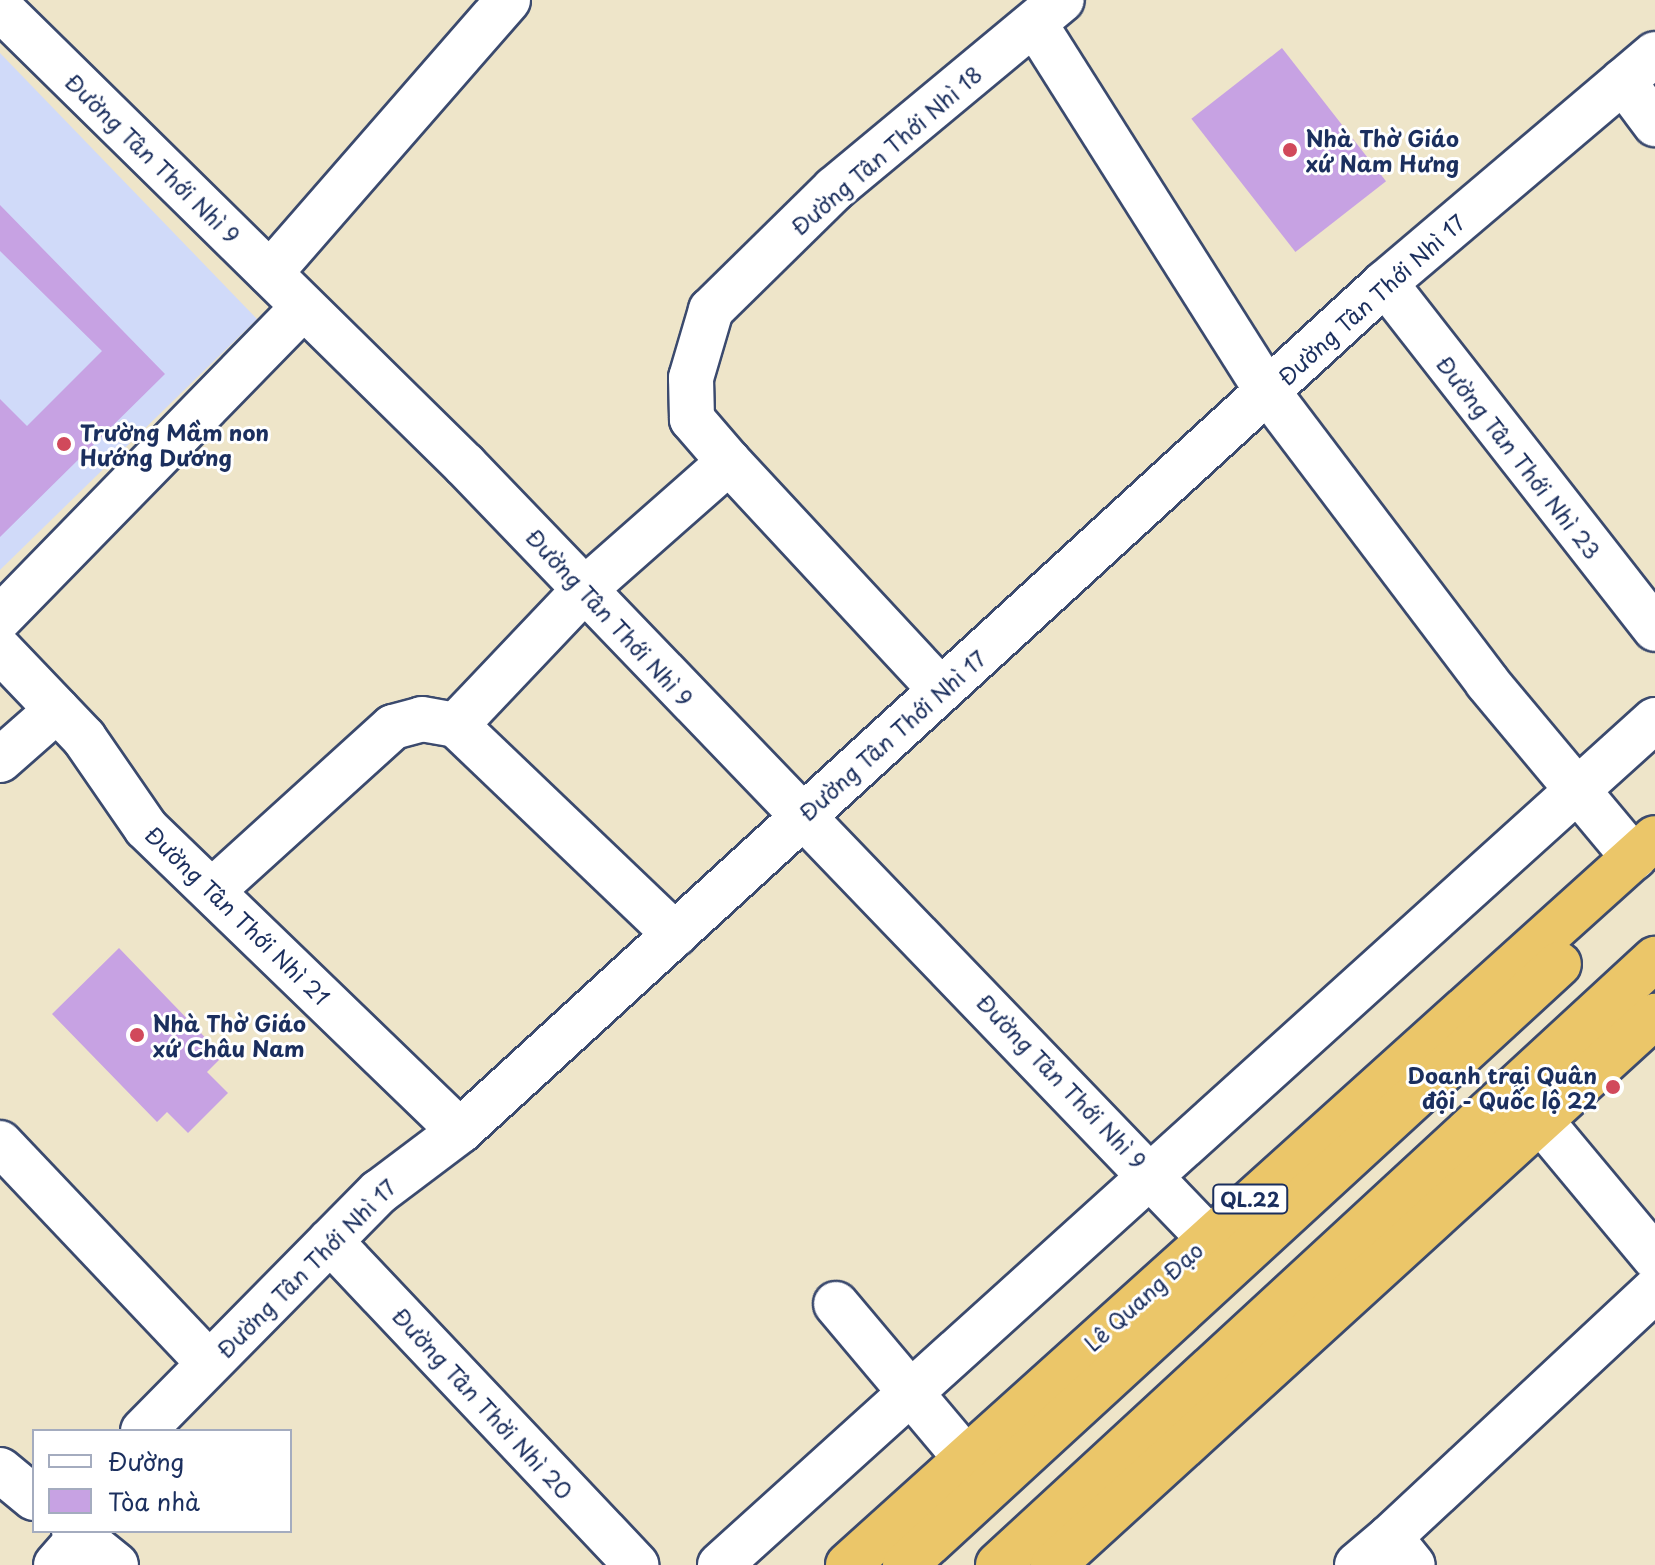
<!DOCTYPE html>
<html>
<head>
<meta charset="utf-8">
<style>
  body { margin:0 }
  #map { position:relative; width:1655px; height:1565px; overflow:hidden; background:#eee5c9; font-family:"Playpen Sans",sans-serif }
  div>[style] { position:absolute }
  .built>* { inset:0; background:#d0daf9 }
  .building>* { inset:0; background:#c7a2e3; transform-origin:0 0 }
  .roads { filter:drop-shadow(2px 0 #3b4a6e) drop-shadow(-2px 0 #3b4a6e) drop-shadow(0 2px #3b4a6e) drop-shadow(0 -2px #3b4a6e) }
  .minor>* { height:44px; margin:-22px; padding:0 22px; transform-origin:22px; border-radius:22px; background:#fff }
  .highway>* { height:44px; margin:-22px; padding:0 22px; transform-origin:22px; border-radius:22px; background:#ebc669 }
  .dots>* { width:22px; height:22px; translate:-50% -50%; box-sizing:border-box; border:4px solid #fff; border-radius:50% }
  span { translate:-50% -50%; white-space:nowrap; text-align:center; line-height:1.15; -webkit-text-stroke:6px #fff; paint-order:stroke }
  .shield-label span { padding:2px 6px; background:#fff; border:2px solid; border-radius:6px; -webkit-text-stroke-width:0 }
  .shield-label { font-size:20px; color:#1b2f5e; font-weight:700 }
  .poi-label { font-size:22px; color:#1b2f5e; font-weight:700 }
  .left { translate:0 -50%; text-align:left }
  .right { translate:-100% -50%; text-align:right }
  .street-label { font-size:22px; color:#1b2f5e }
  .legend { position:absolute; left:32px; top:1429px; width:260px; height:104px; box-sizing:border-box; background:#fff; border:2px solid #a4acbf; margin:0; padding:10px 14px; list-style:none; font-size:24px; color:#1b2f5e }
  .legend li { display:flex; align-items:center; gap:16px; height:40px }
  .legend b { width:40px; border:2px solid #a4acbf }
</style>
</head>
<body>
<div id="map">
  <div class="built">
    <div style="clip-path:polygon(0 53px,257px 319px,0 570px)"></div>
  </div>
  <div class="building">
    <div style="left:1282px;top:48px;width:169px;height:115px;rotate:52deg"></div>
    <div style="clip-path:polygon(0 205px,165px 374px,0 537px,0 399px,27px 426px,102px 351px,0 251px)"></div>
    <div style="clip-path:polygon(119px 948px,223px 1056px,207px 1072px,228px 1093px,188px 1133px,167px 1112px,157px 1122px,52px 1014px)"></div>
  </div>
  <div class="roads">
    <div class="minor">
      <div style="left:0;top:8px;width:652px;rotate:44.5deg"></div>
      <div style="left:465px;top:465px;width:1071px;rotate:46.1deg"></div>
      <div style="left:1035px;top:24px;width:436px;rotate:57.7deg"></div>
      <div style="left:1268px;top:392px;width:363px;rotate:52.9deg"></div>
      <div style="left:1487px;top:682px;width:229px;rotate:50.1deg"></div>
      <div style="left:1623px;top:81px;width:54px;rotate:53.3deg"></div>
      <div style="left:270px;top:273px;width:362px;rotate:-48.9deg"></div>
      <div style="left:1385px;top:283px;width:439px;rotate:52deg"></div>
      <div style="left:729px;top:462px;width:311px;rotate:47.1deg"></div>
      <div style="left:0;top:618px;width:433px;rotate:-45.7deg"></div>
      <div style="left:0;top:650px;width:122px;rotate:46.3deg"></div>
      <div style="left:84px;top:738px;width:109px;rotate:55.4deg"></div>
      <div style="left:146px;top:828px;width:436px;rotate:44deg"></div>
      <div style="left:456px;top:725px;width:187px;rotate:-46.5deg"></div>
      <div style="left:585px;top:589px;width:192px;rotate:-41.4deg"></div>
      <div style="left:729px;top:462px;width:57px;rotate:-130.7deg"></div>
      <div style="left:692px;top:419px;width:41px;rotate:-91.4deg"></div>
      <div style="left:691px;top:378px;width:71px;rotate:-73.6deg"></div>
      <div style="left:711px;top:310px;width:173px;rotate:-44.5deg"></div>
      <div style="left:834px;top:189px;width:296px;rotate:-39.7deg"></div>
      <div style="left:456px;top:725px;width:303px;rotate:43.7deg"></div>
      <div style="left:0;top:760px;width:76px;rotate:-41.3deg"></div>
      <div style="left:212px;top:891px;width:244px;rotate:-42.2deg"></div>
      <div style="left:393px;top:727px;width:30px;rotate:-15deg"></div>
      <div style="left:422px;top:719px;width:35px;rotate:10deg"></div>
      <div style="left:1516px;top:1091px;width:217px;rotate:50.2deg"></div>
      <div style="left:0;top:1143px;width:303px;rotate:46.5deg"></div>
      <div style="left:330px;top:1241px;width:446px;rotate:46.6deg"></div>
      <div style="left:836px;top:1304px;width:199px;rotate:49.9deg"></div>
      <div style="left:143px;top:1431px;width:336px;rotate:-45.4deg"></div>
      <div style="left:379px;top:1192px;width:101px;rotate:-37deg"></div>
      <div style="left:460px;top:1131px;width:1255px;rotate:-42.51deg"></div>
      <div style="left:1385px;top:283px;width:354px;rotate:-40.3deg"></div>
      <div style="left:0;top:1470px;width:44px;rotate:39.5deg"></div>
      <div style="left:74px;top:1531px;width:54px;rotate:39deg"></div>
      <div style="left:1390px;top:1537px;width:362px;rotate:-43deg"></div>
      <div style="left:56px;top:1565px;width:38px;rotate:-49deg"></div>
      <div style="left:720px;top:1565px;width:1260px;rotate:-42.11deg"></div>
      <div style="left:1357px;top:1565px;width:43px;rotate:-40.3deg"></div>
      <div style="left:1390px;top:1537px;width:36px;rotate:51deg"></div>
    </div>
    <div class="highway">
      <div style="left:848px;top:1565px;width:1086px;rotate:-42.01deg"></div>
      <div style="left:905px;top:1565px;width:888px;rotate:-42.58deg"></div>
      <div style="left:998px;top:1565px;width:894px;rotate:-42.69deg"></div>
      <div style="left:1053px;top:1565px;width:815px;rotate:-42.36deg"></div>
    </div>
  </div>
  <div class="dots">
    <div style="left:1290px;top:150px;background:#d1495b"></div>
    <div style="left:64px;top:444px;background:#d1495b"></div>
    <div style="left:137px;top:1035px;background:#d1495b"></div>
    <div style="left:1613px;top:1087px;background:#d1495b"></div>
  </div>
  <div class="shield-label">
    <span style="left:1250px;top:1199px">QL.22</span>
  </div>
  <div class="poi-label">
    <span class="left" style="left:1306px;top:150px">Nhà Thờ Giáo<br>xứ Nam Hưng</span>
    <span class="left" style="left:80px;top:444px">Trường Mầm non<br>Hướng Dương</span>
    <span class="left" style="left:153px;top:1035px">Nhà Thờ Giáo<br>xứ Châu Nam</span>
    <span class="right" style="left:1597px;top:1087px">Doanh trại Quân<br>đội - Quốc lộ 22</span>
  </div>
  <div class="street-label">
    <span style="left:886px;top:150px;rotate:-41deg">Đường Tân Thới Nhì 18</span>
    <span style="left:153px;top:158px;rotate:44deg">Đường Tân Thới Nhì 9</span>
    <span style="left:1371px;top:299px;rotate:-42deg">Đường Tân Thới Nhì 17</span>
    <span style="left:1519px;top:457px;rotate:52deg">Đường Tân Thới Nhì 23</span>
    <span style="left:610px;top:617px;rotate:47deg">Đường Tân Thới Nhì 9</span>
    <span style="left:892px;top:735px;rotate:-42deg">Đường Tân Thới Nhì 17</span>
    <span style="left:238px;top:915px;rotate:44deg">Đường Tân Thới Nhì 21</span>
    <span style="left:1062px;top:1081px;rotate:46deg">Đường Tân Thới Nhì 9</span>
    <span style="left:306px;top:1268px;rotate:-45deg">Đường Tân Thới Nhì 17</span>
    <span style="left:1143px;top:1296px;rotate:-42deg">Lê Quang Đạo</span>
    <span style="left:483px;top:1403px;rotate:47deg">Đường Tân Thời Nhì 20</span>
  </div>
  <ul class="legend">
  <li><b style="height:10px;background:#fff"></b>Đường</li>
  <li><b style="height:22px;background:#c7a2e3"></b>Tòa nhà</li>
  </ul>
</div>
</body>
</html>
